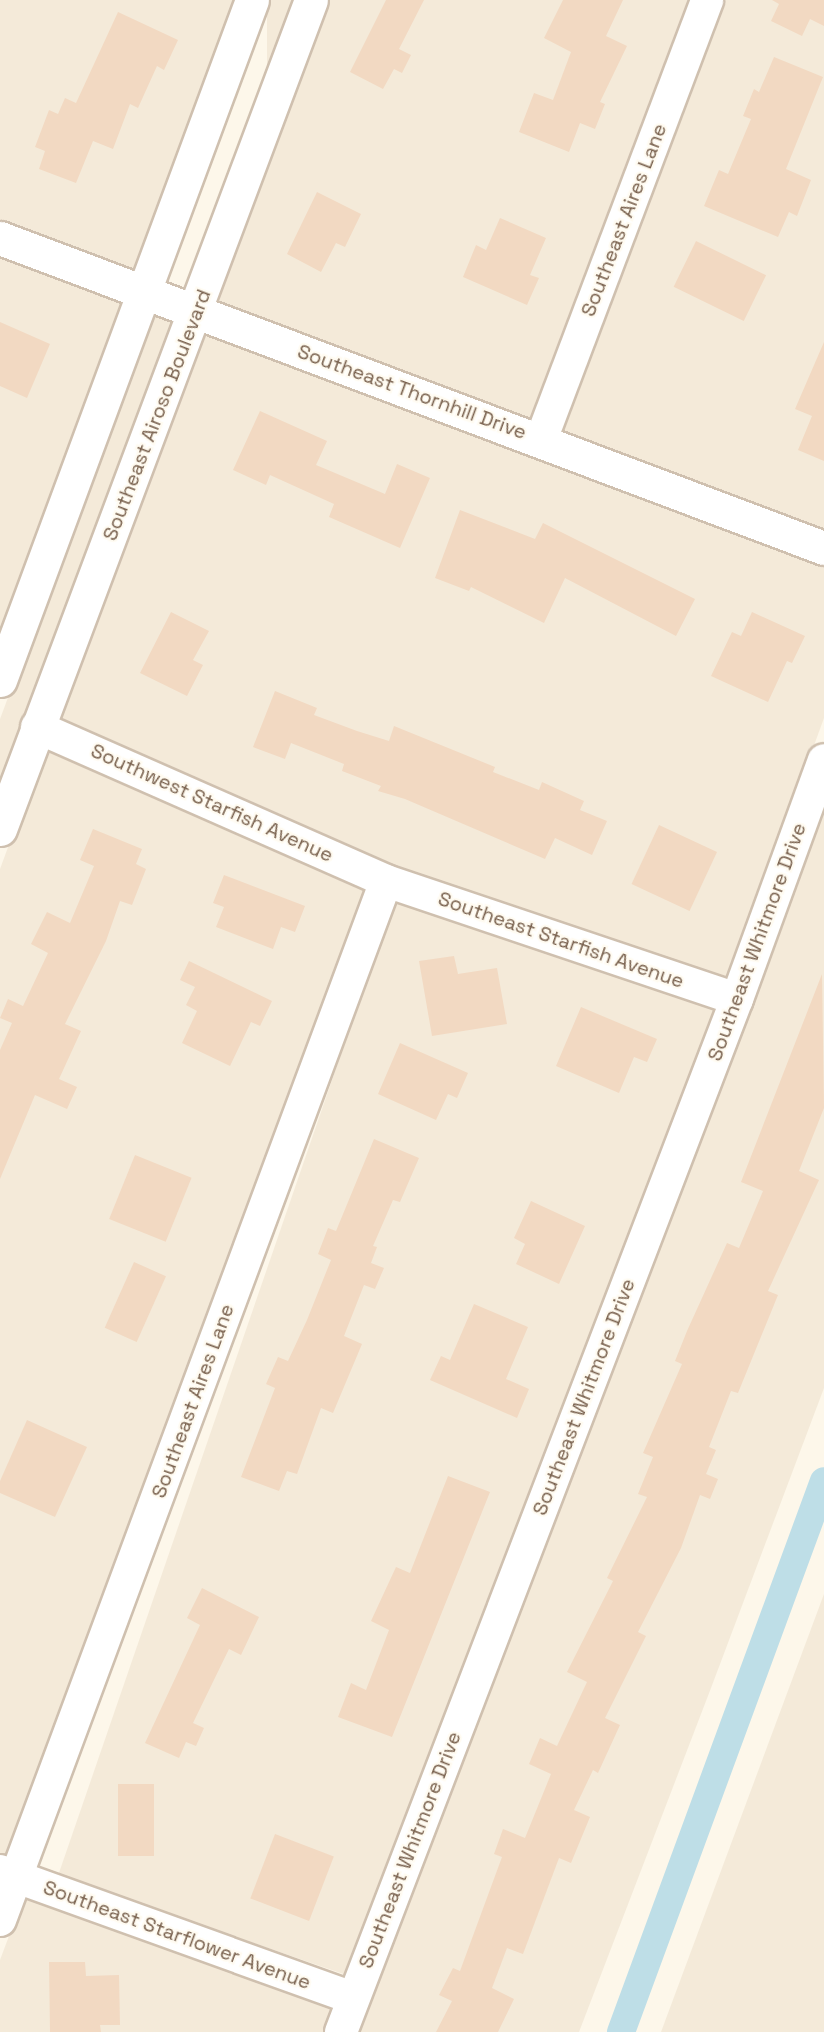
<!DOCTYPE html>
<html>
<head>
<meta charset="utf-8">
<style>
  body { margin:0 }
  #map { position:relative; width:824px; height:2032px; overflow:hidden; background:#fdf7ea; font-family:"Space Grotesk",sans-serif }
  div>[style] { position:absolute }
  .residential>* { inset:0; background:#f4ead9; transform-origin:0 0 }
  .canal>* { height:28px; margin:-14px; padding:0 14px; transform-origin:14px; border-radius:14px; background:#bedee7 }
  .building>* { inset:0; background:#f2d9c2; transform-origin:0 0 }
  .roads { filter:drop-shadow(2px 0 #cfc0af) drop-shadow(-2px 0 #cfc0af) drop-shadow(0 2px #cfc0af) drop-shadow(0 -2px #cfc0af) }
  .minor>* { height:32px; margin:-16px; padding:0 16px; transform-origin:16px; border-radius:16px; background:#fff }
  .tertiary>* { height:33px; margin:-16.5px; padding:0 16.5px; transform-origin:16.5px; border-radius:16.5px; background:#fff }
  .secondary>* { height:33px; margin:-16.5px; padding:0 16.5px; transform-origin:16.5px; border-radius:16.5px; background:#fff }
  span { translate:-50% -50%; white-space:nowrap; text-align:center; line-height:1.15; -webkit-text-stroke:4.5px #fffbf1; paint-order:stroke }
  .street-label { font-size:20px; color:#78604d }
</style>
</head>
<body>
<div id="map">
  <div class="residential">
    <div style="clip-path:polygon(0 0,237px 0,136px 273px,0 221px)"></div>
    <div style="left:267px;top:0;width:29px;height:302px"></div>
    <div style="clip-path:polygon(326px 0,692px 0,534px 421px,215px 302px)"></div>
    <div style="clip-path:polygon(722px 0,824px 0,824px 531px,560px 431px)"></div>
    <div style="clip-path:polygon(0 254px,126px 302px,0 639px)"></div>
    <div style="clip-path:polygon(152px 312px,178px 321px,0 788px,0 719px)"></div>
    <div style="clip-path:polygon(204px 330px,824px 564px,824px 718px,728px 981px,392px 868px,56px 718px)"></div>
    <div style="clip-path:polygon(45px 747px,367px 890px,8px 1858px,0 1855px,0 869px)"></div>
    <div style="clip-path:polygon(824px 802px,824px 1388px,711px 1688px,579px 2032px,356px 2032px)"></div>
    <div style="left:394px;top:900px;width:342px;height:1032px;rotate:19deg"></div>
    <div style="clip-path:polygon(824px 1594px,824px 2032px,661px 2032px)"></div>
    <div style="clip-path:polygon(24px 1896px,334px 2008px,325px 2032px,0 2032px,0 1960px)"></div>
  </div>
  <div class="canal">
    <div style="left:621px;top:2032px;width:587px;rotate:-69.78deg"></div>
  </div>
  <div class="building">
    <div style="clip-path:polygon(386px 0,424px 0,399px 49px,411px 55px,402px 73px,394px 69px,383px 89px,350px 72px)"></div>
    <div style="clip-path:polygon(563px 0,623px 0,606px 36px,627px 46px,600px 102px,605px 104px,595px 129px,580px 123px,569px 152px,519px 132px,534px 93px,553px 100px,571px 52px,544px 38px)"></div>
    <div style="clip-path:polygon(772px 0,824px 0,824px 26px,810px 19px,802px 36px,771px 21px,779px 4px)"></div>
    <div style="clip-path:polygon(118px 12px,178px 40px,164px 70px,157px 66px,138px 108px,130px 104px,113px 149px,93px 141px,76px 183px,39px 169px,45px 151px,35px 147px,49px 110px,58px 114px,65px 98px,76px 103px)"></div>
    <div style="clip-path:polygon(774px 57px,823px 77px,786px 169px,811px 180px,797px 216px,789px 212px,778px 237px,704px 206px,719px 170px,728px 174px,751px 119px,743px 116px,754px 89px,759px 92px)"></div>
    <div style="clip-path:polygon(317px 192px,361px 214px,345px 247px,336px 243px,321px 272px,287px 254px)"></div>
    <div style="clip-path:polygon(500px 218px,546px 238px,530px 275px,539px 278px,527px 305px,463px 277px,476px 245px,486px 250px)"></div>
    <div style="left:696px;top:241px;width:78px;height:51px;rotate:26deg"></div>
    <div style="clip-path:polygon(0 322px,50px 344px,27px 398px,0 386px)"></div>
    <div style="clip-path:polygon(824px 342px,824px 461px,798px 450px,812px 416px,795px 409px)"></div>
    <div style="clip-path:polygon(260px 411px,327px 441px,316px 465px,385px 494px,397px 464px,430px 478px,400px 548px,329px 517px,334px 504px,270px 475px,266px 485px,233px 470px)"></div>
    <div style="clip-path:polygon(460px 510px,535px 539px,543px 523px,695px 599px,676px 636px,565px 578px,544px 623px,471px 587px,469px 591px,435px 578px)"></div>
    <div style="clip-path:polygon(171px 612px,209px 631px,193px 660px,203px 665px,187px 696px,140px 673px)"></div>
    <div style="clip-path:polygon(752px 612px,805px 636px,792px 663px,787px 661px,768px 702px,711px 676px,732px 632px,741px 636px)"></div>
    <div style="clip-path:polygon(275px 691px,317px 708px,314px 715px,357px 731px,389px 741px,394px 726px,495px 767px,493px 772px,539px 790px,542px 782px,584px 801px,580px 810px,607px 821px,592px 855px,555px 838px,545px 859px,405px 799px,378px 791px,381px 786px,342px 771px,344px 764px,291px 743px,285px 759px,253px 747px)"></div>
    <div style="left:659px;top:825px;width:64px;height:65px;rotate:25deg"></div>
    <div style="clip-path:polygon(93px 829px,142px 849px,136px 864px,146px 869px,132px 905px,120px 901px,106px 941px,65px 1024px,81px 1031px,59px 1079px,77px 1087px,67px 1109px,35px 1095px,0 1179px,0 1050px,12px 1023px,0 1018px,8px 999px,23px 1006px,48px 953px,31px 944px,47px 912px,70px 923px,94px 866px,80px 860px)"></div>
    <div style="clip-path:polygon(224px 875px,305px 906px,295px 932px,281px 927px,273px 949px,216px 927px,224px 907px,213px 903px)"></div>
    <div style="clip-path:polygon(454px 956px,458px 974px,497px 968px,507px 1024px,432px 1036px,419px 961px)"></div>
    <div style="clip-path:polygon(189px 961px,272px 1001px,260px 1026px,251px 1022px,230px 1066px,182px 1043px,197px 1011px,186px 1005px,195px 987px,180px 980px)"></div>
    <div style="clip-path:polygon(822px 974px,824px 1108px,799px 1171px,819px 1180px,768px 1291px,778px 1295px,738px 1393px,731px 1391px,709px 1447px,716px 1450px,706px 1474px,718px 1479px,710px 1499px,700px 1495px,681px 1548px,638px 1632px,646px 1636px,605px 1718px,620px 1725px,598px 1773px,593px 1770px,574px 1810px,590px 1817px,571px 1863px,559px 1858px,523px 1954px,507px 1948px,492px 1988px,514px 1999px,498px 2032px,436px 2032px,452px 2001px,439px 1995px,453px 1968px,460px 1971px,502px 1857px,494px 1854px,503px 1829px,525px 1838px,551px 1774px,529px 1764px,540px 1738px,557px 1746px,587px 1682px,567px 1672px,613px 1581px,607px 1578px,647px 1497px,638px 1494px,653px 1457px,643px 1453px,682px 1364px,675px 1361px,687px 1331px,727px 1243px,739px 1248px,763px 1191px,741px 1182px)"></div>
    <div style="clip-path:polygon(581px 1007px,657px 1039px,647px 1062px,634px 1057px,619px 1093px,556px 1066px)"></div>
    <div style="clip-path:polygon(400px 1043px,468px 1073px,457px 1098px,448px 1094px,436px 1120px,378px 1094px)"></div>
    <div style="clip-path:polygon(374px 1139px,419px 1158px,400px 1202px,393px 1200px,373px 1246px,377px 1247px,371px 1263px,384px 1268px,375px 1289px,364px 1285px,344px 1336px,362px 1344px,333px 1413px,321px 1408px,297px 1474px,287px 1471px,279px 1491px,241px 1477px,275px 1388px,266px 1384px,278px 1357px,288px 1361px,307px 1320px,331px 1260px,318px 1254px,328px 1228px,336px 1231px)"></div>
    <div style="left:135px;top:1155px;width:61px;height:69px;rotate:22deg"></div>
    <div style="clip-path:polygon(531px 1201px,585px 1226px,559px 1284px,516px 1264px,525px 1244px,514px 1238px)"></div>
    <div style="left:134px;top:1262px;width:35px;height:72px;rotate:24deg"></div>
    <div style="clip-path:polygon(474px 1304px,528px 1327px,506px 1379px,529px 1389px,517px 1418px,430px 1380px,441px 1356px,450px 1360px)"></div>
    <div style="clip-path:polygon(27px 1420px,87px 1447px,55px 1517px,0 1493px,0 1481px)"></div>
    <div style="clip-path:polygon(448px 1476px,490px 1492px,392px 1737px,338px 1717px,351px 1683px,366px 1690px,389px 1630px,371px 1621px,396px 1567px,410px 1573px)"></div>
    <div style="clip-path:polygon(202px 1588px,259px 1617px,241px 1655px,229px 1649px,193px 1723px,204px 1728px,196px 1746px,186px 1742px,179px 1758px,145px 1743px,200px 1625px,187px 1618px)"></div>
    <div style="left:118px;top:1784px;width:36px;height:72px"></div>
    <div style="left:275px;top:1834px;width:63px;height:69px;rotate:21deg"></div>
    <div style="clip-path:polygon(49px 1962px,85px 1962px,86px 1976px,119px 1975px,120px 2025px,100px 2025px,101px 2032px,50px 2032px)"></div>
  </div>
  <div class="roads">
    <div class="minor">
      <div style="left:541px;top:440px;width:470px;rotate:-69.3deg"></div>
      <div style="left:37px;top:727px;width:381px;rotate:23.8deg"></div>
      <div style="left:386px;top:881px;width:370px;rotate:18.6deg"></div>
      <div style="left:0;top:1871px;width:375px;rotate:19.8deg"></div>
      <div style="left:0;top:1920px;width:1108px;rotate:-69.62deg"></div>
      <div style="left:341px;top:2032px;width:1106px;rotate:-69.03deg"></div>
      <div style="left:737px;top:999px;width:254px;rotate:-70deg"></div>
    </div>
    <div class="tertiary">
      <div style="left:0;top:238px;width:880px;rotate:20.62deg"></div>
    </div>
    <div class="secondary">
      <div style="left:0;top:680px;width:725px;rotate:-69.67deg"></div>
      <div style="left:0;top:829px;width:885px;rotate:-69.44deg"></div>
    </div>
  </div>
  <div class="street-label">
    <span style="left:624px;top:220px;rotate:-69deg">Southeast Aires Lane</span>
    <span style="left:412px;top:392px;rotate:20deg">Southeast Thornhill Drive</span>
    <span style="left:157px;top:415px;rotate:-69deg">Southeast Airoso Boulevard</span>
    <span style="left:212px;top:803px;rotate:24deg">Southwest Starfish Avenue</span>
    <span style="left:561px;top:940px;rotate:19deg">Southeast Starfish Avenue</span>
    <span style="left:757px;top:942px;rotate:-70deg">Southeast Whitmore Drive</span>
    <span style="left:584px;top:1397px;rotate:-69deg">Southeast Whitmore Drive</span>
    <span style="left:193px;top:1401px;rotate:-70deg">Southeast Aires Lane</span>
    <span style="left:410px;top:1850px;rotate:-69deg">Southeast Whitmore Drive</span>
    <span style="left:177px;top:1935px;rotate:20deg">Southeast Starflower Avenue</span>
  </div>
</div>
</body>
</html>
